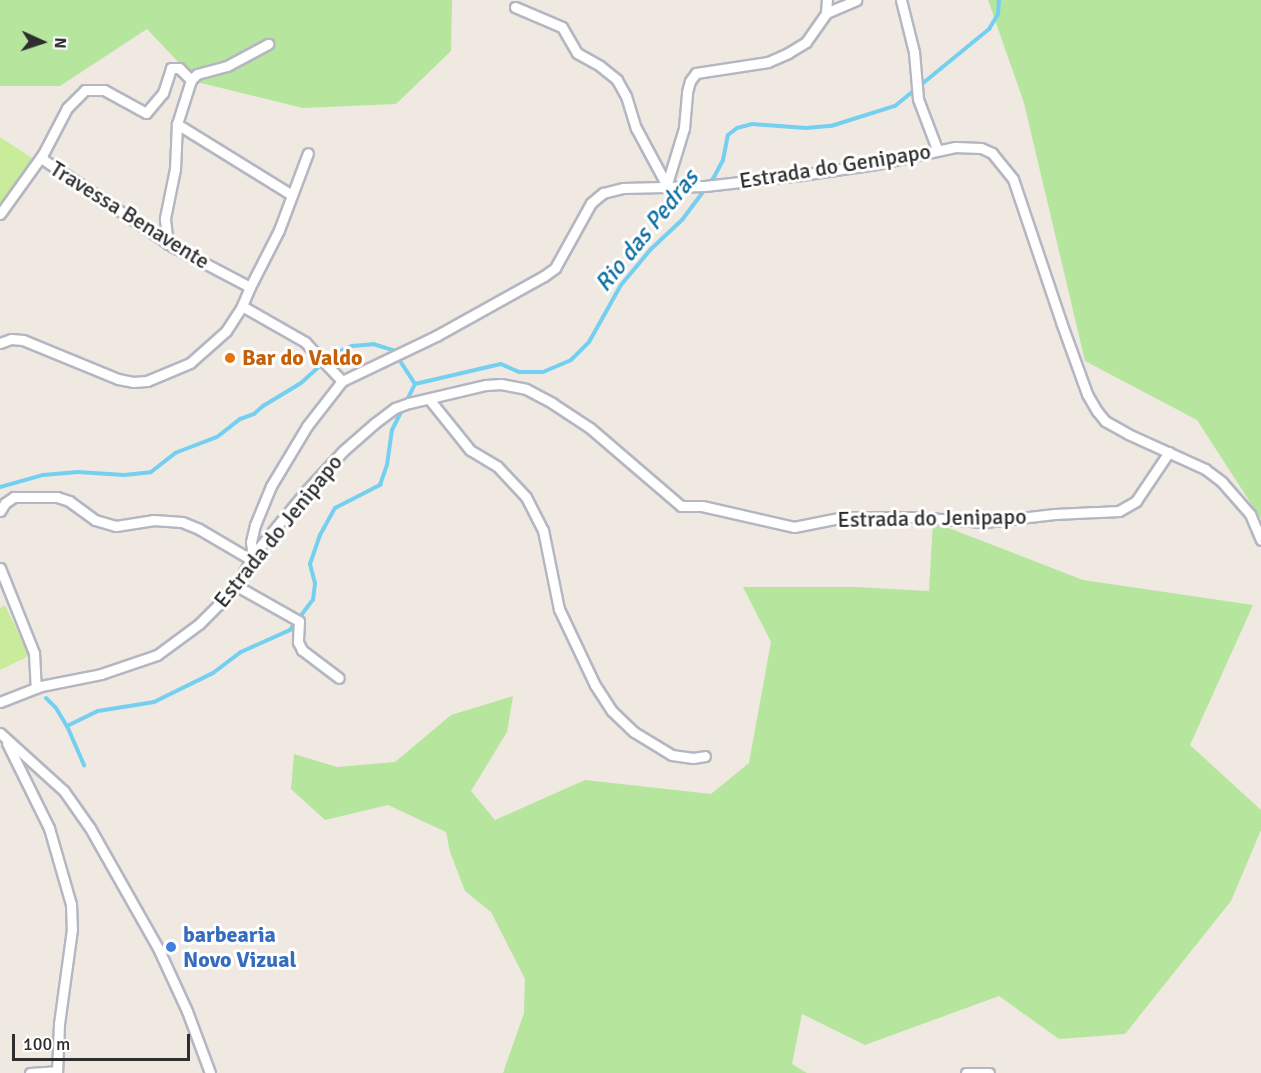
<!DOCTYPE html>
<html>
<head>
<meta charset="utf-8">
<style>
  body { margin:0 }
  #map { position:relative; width:1261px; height:1073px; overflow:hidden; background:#efe9e1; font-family:Signika,sans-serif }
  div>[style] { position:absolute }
  .green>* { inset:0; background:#b6e59e }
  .pitch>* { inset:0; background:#c9ec9a }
  .stream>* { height:4px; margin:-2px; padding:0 2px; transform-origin:2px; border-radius:2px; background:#75cff0 }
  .roads { filter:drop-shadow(2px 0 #b4b7c1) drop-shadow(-2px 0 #b4b7c1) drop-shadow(0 2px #b4b7c1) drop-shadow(0 -2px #b4b7c1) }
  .street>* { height:9px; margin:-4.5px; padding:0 4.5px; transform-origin:4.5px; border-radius:4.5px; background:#fff }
  .dots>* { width:16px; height:16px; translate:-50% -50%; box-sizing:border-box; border:3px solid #fff; border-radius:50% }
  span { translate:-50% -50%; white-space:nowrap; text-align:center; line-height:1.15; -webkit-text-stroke:6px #fff; paint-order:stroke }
  .street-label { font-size:22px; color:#2e2e2e }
  .food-label { font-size:22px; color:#c56008; font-weight:700 }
  .left { translate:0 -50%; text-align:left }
  .shop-label { font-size:22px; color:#366cbe; font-weight:700 }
  .water-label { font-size:24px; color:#0d6fa3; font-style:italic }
  .north { position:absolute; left:12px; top:12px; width:60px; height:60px; -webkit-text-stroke:4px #fff; paint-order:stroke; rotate:93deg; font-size:16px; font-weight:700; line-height:24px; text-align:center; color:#2e2e2e }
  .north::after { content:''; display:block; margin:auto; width:21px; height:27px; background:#2e2e2e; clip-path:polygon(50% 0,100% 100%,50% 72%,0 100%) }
  .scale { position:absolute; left:12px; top:1034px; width:178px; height:27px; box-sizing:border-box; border:3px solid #2e2e2e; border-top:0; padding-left:8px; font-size:18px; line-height:21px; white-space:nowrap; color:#2e2e2e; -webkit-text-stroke:4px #fff; paint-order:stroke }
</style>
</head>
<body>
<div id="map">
  <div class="green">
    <div style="clip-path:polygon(0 0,452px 0,451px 51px,396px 104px,303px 108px,197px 82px,147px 29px,60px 86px,0 86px)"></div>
    <div style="clip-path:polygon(988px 0,1261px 0,1261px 519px,1197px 420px,1085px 361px,1024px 103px)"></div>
    <div style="clip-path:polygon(933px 522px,1083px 580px,1253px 605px,1190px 745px,1261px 810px,1261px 830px,1231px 901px,1125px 1034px,1059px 1039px,999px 996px,865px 1045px,802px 1014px,792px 1064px,807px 1073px,503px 1073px,524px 1013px,525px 979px,491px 912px,465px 891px,450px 852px,446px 832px,388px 805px,325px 820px,291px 789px,294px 754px,337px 767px,395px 762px,451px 715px,513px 696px,507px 732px,471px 791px,495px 820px,585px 780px,711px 794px,749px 763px,771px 642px,743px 587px,855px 587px,929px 591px)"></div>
  </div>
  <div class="pitch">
    <div style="clip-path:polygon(0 137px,38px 162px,0 204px)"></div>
    <div style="clip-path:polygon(5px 605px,29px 656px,0 670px,0 608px)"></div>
  </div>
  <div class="stream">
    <div style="left:0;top:487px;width:45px;rotate:-15.6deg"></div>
    <div style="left:43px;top:475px;width:35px;rotate:-5deg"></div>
    <div style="left:78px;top:472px;width:46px;rotate:3.7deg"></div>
    <div style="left:124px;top:475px;width:27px;rotate:-6deg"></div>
    <div style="left:151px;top:472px;width:31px;rotate:-38deg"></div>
    <div style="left:175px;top:453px;width:45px;rotate:-20.9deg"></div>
    <div style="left:217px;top:437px;width:29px;rotate:-38deg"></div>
    <div style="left:240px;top:419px;width:15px;rotate:-20deg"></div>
    <div style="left:254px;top:414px;width:12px;rotate:-42deg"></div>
    <div style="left:263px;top:406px;width:44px;rotate:-31.2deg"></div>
    <div style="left:301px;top:383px;width:43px;rotate:-42.2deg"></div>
    <div style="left:333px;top:354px;width:21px;rotate:-23deg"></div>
    <div style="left:352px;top:346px;width:21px;rotate:-5deg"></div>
    <div style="left:373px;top:344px;width:21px;rotate:17deg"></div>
    <div style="left:393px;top:350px;width:40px;rotate:57.1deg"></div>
    <div style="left:46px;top:698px;width:14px;rotate:45deg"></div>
    <div style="left:56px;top:708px;width:21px;rotate:59deg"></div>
    <div style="left:67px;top:726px;width:43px;rotate:66.4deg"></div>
    <div style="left:67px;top:726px;width:34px;rotate:-26deg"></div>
    <div style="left:98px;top:711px;width:57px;rotate:-9.1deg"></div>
    <div style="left:154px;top:702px;width:66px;rotate:-26.2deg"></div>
    <div style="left:213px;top:673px;width:35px;rotate:-37deg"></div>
    <div style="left:241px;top:652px;width:54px;rotate:-24.2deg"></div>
    <div style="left:290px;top:630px;width:38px;rotate:-53deg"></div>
    <div style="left:313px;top:600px;width:17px;rotate:-83deg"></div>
    <div style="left:315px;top:583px;width:20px;rotate:-105deg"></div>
    <div style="left:310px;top:564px;width:31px;rotate:-71deg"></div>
    <div style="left:320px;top:535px;width:31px;rotate:-61deg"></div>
    <div style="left:335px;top:508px;width:51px;rotate:-27.1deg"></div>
    <div style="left:380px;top:485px;width:21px;rotate:-71deg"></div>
    <div style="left:387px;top:465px;width:35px;rotate:-82deg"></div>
    <div style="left:392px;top:430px;width:51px;rotate:-63.4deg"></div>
    <div style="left:415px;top:384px;width:88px;rotate:-13.1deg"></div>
    <div style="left:501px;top:364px;width:20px;rotate:24deg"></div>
    <div style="left:519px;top:372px;width:24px"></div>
    <div style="left:543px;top:372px;width:30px;rotate:-23deg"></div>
    <div style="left:571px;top:360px;width:25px;rotate:-45deg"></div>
    <div style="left:589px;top:342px;width:65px;rotate:-60.7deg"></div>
    <div style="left:621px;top:285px;width:47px;rotate:-50.2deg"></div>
    <div style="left:651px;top:249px;width:42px;rotate:-43.1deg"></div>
    <div style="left:682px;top:220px;width:54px;rotate:-53.3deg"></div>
    <div style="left:714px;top:177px;width:19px;rotate:-62deg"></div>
    <div style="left:723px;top:160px;width:25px;rotate:-79deg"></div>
    <div style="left:728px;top:135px;width:11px;rotate:-38deg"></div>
    <div style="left:737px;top:128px;width:16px;rotate:-15deg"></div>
    <div style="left:752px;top:124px;width:54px;rotate:4.2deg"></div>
    <div style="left:806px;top:128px;width:25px;rotate:-5deg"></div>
    <div style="left:831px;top:126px;width:67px;rotate:-17.4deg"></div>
    <div style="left:895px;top:106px;width:122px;rotate:-39.3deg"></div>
    <div style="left:989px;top:29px;width:17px;rotate:-59deg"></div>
    <div style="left:998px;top:14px;width:14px;rotate:-86deg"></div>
  </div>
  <div class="roads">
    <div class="street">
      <div style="left:901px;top:0;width:54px;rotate:76deg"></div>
      <div style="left:914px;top:52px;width:47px;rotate:85.1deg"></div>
      <div style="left:918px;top:99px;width:53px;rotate:69.2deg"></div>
      <div style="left:515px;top:7px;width:51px;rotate:23.1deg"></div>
      <div style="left:562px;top:27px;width:30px;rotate:60deg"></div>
      <div style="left:577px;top:53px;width:26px;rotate:29deg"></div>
      <div style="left:600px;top:66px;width:22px;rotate:39deg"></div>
      <div style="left:617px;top:80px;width:18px;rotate:61deg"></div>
      <div style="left:626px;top:96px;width:34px;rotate:73deg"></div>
      <div style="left:636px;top:128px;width:64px;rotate:61.8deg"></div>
      <div style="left:826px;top:13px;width:33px;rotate:-23deg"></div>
      <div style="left:177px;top:124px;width:135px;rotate:31.7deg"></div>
      <div style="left:41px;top:158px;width:158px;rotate:33.9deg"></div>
      <div style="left:172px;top:246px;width:88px;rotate:27.7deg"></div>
      <div style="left:250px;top:287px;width:21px;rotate:113deg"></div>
      <div style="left:242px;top:306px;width:73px;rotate:29.7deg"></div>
      <div style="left:305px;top:342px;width:54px;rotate:46.5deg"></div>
      <div style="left:666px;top:187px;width:62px;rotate:-73deg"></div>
      <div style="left:684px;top:128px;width:36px;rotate:-85deg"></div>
      <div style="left:687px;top:92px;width:11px;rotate:-75deg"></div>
      <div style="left:690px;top:81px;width:10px;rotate:-53deg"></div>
      <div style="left:696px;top:73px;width:73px;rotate:-8.7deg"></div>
      <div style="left:768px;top:62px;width:22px;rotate:-24deg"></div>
      <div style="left:788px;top:53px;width:21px;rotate:-31deg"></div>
      <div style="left:806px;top:42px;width:35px;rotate:-55deg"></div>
      <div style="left:826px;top:13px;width:13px;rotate:-86deg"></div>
      <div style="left:0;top:214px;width:74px;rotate:-54.4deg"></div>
      <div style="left:43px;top:154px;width:52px;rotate:-62.4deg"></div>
      <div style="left:67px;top:108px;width:25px;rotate:-45deg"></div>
      <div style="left:85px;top:90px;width:19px"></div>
      <div style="left:104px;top:90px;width:48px;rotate:28.7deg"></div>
      <div style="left:146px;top:113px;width:26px;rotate:-50deg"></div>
      <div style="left:163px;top:93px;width:26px;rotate:-72deg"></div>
      <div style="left:171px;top:68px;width:8px"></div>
      <div style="left:179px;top:68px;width:17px;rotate:45deg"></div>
      <div style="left:168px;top:244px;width:26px;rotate:-97deg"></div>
      <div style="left:165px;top:218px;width:50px;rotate:-78.5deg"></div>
      <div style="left:175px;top:169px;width:45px;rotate:-87.5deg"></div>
      <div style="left:177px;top:124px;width:46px;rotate:-72.3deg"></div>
      <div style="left:191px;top:80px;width:8px;rotate:-45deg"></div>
      <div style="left:197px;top:74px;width:31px;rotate:-15deg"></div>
      <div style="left:227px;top:66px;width:47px;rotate:-28.2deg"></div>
      <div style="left:250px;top:287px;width:64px;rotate:-63deg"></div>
      <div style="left:279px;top:230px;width:82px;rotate:-69.4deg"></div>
      <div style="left:0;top:343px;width:12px;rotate:-20deg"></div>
      <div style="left:11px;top:339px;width:12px;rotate:5deg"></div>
      <div style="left:23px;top:340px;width:103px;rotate:22.3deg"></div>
      <div style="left:118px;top:379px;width:15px;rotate:11deg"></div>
      <div style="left:133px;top:382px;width:14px;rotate:-4deg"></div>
      <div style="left:147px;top:381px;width:47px;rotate:-22.7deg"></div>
      <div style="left:190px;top:363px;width:48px;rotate:-41.6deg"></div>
      <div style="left:226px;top:331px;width:30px;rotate:-57deg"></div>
      <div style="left:429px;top:399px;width:65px;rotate:51.2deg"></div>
      <div style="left:470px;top:450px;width:31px;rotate:31deg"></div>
      <div style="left:497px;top:466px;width:42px;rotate:46.9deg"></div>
      <div style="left:526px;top:497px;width:37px;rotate:63deg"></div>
      <div style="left:543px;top:530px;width:81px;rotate:78.6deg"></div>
      <div style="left:559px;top:609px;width:84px;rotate:64.7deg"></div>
      <div style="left:595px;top:685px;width:31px;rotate:57deg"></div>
      <div style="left:612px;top:711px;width:30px;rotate:44deg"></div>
      <div style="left:634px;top:732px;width:44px;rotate:31.2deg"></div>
      <div style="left:672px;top:755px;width:21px;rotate:8deg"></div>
      <div style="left:693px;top:758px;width:12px;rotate:-9deg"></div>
      <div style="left:0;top:511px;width:9px;rotate:-58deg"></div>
      <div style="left:5px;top:503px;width:11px;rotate:-34deg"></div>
      <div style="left:14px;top:497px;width:43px"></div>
      <div style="left:57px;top:497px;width:13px;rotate:18deg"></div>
      <div style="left:69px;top:501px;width:32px;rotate:36deg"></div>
      <div style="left:95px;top:520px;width:22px;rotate:16deg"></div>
      <div style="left:116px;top:526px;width:37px;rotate:-9deg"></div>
      <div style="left:153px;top:520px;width:29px;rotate:4deg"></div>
      <div style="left:182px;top:522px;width:18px;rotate:22deg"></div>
      <div style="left:199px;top:529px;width:59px;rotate:30.5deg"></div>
      <div style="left:253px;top:555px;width:13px;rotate:-99deg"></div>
      <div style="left:251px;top:542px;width:17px;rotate:-77deg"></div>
      <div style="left:255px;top:525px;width:42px;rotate:-67.7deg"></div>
      <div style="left:271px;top:486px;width:70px;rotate:-59deg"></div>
      <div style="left:307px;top:426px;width:57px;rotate:-52.1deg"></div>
      <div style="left:342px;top:381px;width:104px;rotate:-25.6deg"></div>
      <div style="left:436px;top:336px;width:124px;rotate:-29.1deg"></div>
      <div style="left:544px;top:276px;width:14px;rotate:-36deg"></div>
      <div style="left:555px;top:268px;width:74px;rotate:-61deg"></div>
      <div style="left:591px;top:203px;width:16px;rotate:-40deg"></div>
      <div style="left:603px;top:193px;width:21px;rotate:-14deg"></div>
      <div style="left:623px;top:188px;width:82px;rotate:-1.4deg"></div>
      <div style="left:705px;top:186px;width:97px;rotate:-6.5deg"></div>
      <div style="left:801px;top:175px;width:76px;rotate:-8.3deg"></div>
      <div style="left:876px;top:164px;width:81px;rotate:-12.1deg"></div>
      <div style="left:955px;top:147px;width:26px;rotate:2deg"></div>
      <div style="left:981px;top:148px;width:12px;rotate:24deg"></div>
      <div style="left:992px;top:153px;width:33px;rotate:51deg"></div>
      <div style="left:1013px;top:179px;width:151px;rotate:71.4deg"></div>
      <div style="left:1061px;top:322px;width:77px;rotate:70.1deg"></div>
      <div style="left:1087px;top:394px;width:20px;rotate:60deg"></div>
      <div style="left:1097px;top:411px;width:13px;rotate:51deg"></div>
      <div style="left:1105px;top:421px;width:26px;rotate:29deg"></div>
      <div style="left:1128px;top:434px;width:85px;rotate:24.4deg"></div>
      <div style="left:1205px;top:469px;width:21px;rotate:37deg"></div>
      <div style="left:1222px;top:482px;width:43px;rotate:48.8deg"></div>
      <div style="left:1250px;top:514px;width:28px;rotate:67deg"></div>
      <div style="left:0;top:568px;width:92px;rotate:68.2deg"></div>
      <div style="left:34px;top:653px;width:35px;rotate:87deg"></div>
      <div style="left:235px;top:585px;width:73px;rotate:29.4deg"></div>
      <div style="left:299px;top:621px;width:21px;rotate:93deg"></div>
      <div style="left:298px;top:642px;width:9px;rotate:63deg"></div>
      <div style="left:302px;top:650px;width:46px;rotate:37.1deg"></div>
      <div style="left:0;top:702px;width:44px;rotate:-21.3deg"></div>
      <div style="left:41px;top:686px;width:61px;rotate:-11.3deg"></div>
      <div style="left:101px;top:674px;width:59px;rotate:-18.7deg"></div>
      <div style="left:157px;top:655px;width:52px;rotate:-36.4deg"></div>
      <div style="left:199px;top:624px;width:27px;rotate:-45deg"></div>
      <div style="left:218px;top:605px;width:38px;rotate:-50deg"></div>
      <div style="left:242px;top:576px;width:24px;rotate:-62deg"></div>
      <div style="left:253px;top:555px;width:83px;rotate:-50.4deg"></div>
      <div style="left:306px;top:491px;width:54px;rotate:-47.2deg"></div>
      <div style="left:343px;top:451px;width:43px;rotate:-41.2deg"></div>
      <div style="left:375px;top:423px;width:25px;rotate:-37deg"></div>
      <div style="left:395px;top:408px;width:15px;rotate:-20deg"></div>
      <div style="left:409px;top:403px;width:79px;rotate:-13.2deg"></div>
      <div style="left:486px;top:385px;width:15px;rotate:-4deg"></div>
      <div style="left:501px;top:384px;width:25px;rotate:11deg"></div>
      <div style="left:526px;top:389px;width:30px;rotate:28deg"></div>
      <div style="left:552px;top:403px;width:45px;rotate:33.3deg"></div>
      <div style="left:590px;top:428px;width:120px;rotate:40.6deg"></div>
      <div style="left:681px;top:506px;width:21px"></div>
      <div style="left:702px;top:506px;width:94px;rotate:12.9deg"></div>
      <div style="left:794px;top:527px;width:51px;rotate:-11.3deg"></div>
      <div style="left:844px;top:517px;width:68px"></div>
      <div style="left:912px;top:517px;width:73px;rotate:3.9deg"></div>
      <div style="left:985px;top:522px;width:70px;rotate:-6.5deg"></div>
      <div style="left:1055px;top:514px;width:64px;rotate:-2.7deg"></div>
      <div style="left:1119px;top:511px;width:20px;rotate:-30deg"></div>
      <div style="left:1136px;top:501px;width:59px;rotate:-56deg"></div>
      <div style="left:0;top:733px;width:86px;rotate:42.2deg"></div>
      <div style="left:64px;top:791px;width:45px;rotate:54.9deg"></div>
      <div style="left:90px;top:828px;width:138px;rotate:60.5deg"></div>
      <div style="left:158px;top:948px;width:69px;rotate:65.3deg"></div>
      <div style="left:187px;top:1011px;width:66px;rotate:69.6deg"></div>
      <div style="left:7px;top:743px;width:95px;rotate:63.7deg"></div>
      <div style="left:49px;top:828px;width:79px;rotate:73.9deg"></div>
      <div style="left:71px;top:904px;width:25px;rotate:88deg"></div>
      <div style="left:72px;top:929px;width:96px;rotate:97.8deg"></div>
      <div style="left:59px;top:1024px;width:49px;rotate:92.3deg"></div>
      <div style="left:30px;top:1073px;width:26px;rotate:-4deg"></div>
      <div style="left:966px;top:1073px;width:23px"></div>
    </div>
  </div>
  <div class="dots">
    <div style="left:230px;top:358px;background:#e8710a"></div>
    <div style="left:171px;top:947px;background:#3f7fe0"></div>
  </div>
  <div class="street-label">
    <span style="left:835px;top:166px;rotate:-9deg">Estrada do Genipapo</span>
    <span style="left:130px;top:215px;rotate:32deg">Travessa Benavente</span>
    <span style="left:932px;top:518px;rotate:-1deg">Estrada do Jenipapo</span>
    <span style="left:278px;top:531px;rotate:-51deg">Estrada do Jenipapo</span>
  </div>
  <div class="food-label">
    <span class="left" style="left:242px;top:358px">Bar do Valdo</span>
  </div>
  <div class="shop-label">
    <span class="left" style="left:183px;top:947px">barbearia<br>Novo Vizual</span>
  </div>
  <div class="water-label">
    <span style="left:647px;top:231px;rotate:-51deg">Rio das Pedras</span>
  </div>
  <div class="north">N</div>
  <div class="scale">100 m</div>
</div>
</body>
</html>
